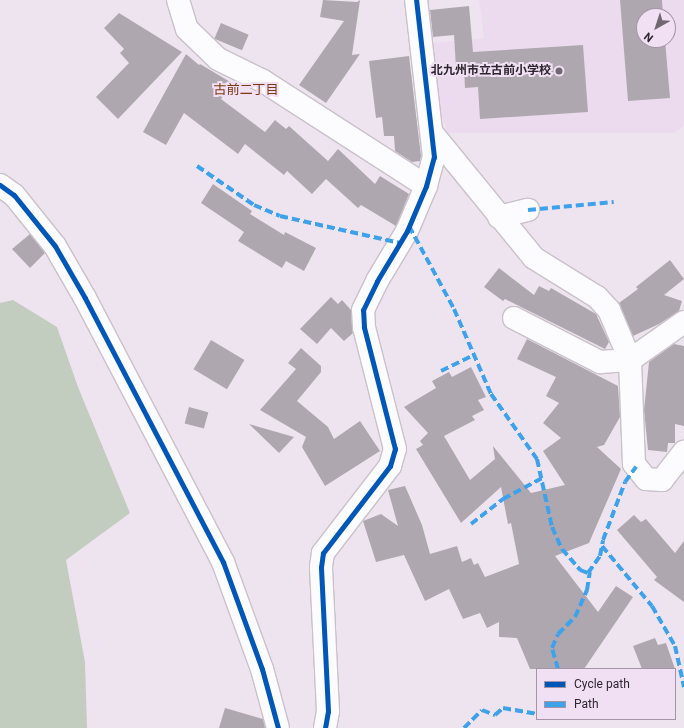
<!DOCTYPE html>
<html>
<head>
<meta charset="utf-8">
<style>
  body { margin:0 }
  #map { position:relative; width:684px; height:728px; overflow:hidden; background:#eee4ef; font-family:Roboto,"Noto Sans JP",sans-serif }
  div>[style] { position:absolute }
  .built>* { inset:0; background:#ecdbee }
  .forest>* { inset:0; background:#c3cdbf }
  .building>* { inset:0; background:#afa7b0; transform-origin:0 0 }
  .roads { filter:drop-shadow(1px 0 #c9c1ca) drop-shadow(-1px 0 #c9c1ca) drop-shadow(0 1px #c9c1ca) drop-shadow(0 -1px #c9c1ca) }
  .minor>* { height:22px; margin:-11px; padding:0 11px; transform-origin:11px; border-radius:11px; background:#fcfbfd }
  .quiet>* { height:4px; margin-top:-2px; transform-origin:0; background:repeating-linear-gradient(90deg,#3ea2eb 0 8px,transparent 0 12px) }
  .cycleway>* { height:5px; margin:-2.5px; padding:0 2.5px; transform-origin:2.5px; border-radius:2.5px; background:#0057b8 }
  .dots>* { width:11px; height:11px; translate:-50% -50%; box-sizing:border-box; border:2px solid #f1dff4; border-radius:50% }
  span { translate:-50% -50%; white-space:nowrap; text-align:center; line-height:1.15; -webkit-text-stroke:4px #f1dff4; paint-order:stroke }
  .poi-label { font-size:12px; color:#2d262e; font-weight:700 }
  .right { translate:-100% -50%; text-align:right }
  .neighbourhood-label { font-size:13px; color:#783b10 }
  .legend { position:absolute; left:536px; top:668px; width:140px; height:52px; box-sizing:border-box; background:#f1dff4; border:1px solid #a395a5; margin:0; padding:5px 7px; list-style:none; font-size:12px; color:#2d262e }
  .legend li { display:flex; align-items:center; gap:8px; height:20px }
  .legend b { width:20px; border:1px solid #a395a5 }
  .north { position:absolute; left:636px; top:8px; width:40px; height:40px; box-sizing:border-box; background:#f1dff4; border:1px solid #a395a5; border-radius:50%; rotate:219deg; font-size:11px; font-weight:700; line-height:16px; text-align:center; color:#2d262e }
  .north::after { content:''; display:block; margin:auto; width:14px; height:18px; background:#716872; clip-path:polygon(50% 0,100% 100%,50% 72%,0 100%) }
</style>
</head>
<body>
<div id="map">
  <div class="built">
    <div style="clip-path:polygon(evenodd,479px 0,684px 0,684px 126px,674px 133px,448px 133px,436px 100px,430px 43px,484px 38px,479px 0,644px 16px,668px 16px,668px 40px,644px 40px,644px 16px)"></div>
  </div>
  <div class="forest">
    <div style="clip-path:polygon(13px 300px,57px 327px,78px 387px,130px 513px,66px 560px,85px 662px,87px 728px,0 728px,0 303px)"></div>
  </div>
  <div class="building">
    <div style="clip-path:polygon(323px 0,357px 2px,360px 0,352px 55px,360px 54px,326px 103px,299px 85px,344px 21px,320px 17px)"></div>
    <div style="clip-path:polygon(620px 0,662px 0,663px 16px,644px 16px,644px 40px,665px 40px,670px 98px,628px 101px)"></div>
    <div style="clip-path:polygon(469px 6px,473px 52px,583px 45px,588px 112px,480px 119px,478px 87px,465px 88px,464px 68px,456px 68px,454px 35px,433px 37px,430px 10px)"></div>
    <div style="clip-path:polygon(119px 13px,182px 52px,118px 119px,96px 97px,129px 63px,120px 53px,124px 49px,104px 28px)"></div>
    <div style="left:221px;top:23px;width:30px;height:17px;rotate:23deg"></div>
    <div style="clip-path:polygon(186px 54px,199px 65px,200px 64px,232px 83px,221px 99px,265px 132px,275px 120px,286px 129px,289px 126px,328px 161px,338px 149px,375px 184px,380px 176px,409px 194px,396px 226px,361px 205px,358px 208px,326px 179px,312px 194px,287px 171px,284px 175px,245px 144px,238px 154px,184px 113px,166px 145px,143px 132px)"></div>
    <div style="clip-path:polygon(409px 56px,421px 156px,420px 161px,412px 162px,395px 151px,394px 136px,384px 136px,382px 117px,376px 118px,369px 61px)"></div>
    <div style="clip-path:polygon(213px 184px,252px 211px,250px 214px,284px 235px,285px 232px,316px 248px,304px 271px,286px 261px,282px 268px,238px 241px,244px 232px,201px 203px)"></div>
    <div style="clip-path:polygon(30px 234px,45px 253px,30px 268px,12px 249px)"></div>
    <div style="clip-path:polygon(670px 260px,684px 279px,664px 295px,682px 301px,679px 311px,659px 324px,633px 336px,619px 303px,638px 289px,636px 287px)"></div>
    <div style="clip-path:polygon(499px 268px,534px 295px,539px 286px,549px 291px,551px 288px,596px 314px,609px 342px,605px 349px,505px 299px,503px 301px,484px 287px)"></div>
    <div style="clip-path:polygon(331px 297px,338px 304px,342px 300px,351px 310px,353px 333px,344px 341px,331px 328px,317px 344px,300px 329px)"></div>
    <div style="clip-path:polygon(527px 339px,618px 386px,620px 417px,604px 445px,597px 447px,621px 469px,589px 543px,555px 556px,598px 612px,616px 586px,633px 597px,584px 669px,530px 669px,517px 638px,499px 637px,499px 622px,487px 628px,480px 613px,463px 619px,449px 589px,425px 601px,404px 555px,376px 562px,363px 521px,381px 514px,398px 526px,388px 490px,405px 486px,422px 525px,430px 554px,457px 546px,462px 562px,471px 558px,474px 565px,478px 563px,485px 577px,519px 564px,511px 523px,508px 524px,501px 487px,461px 523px,416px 449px,423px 445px,420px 441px,428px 433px,404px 407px,436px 388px,432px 381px,449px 372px,452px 377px,471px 367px,486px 397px,478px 400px,484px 410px,472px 416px,475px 420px,444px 436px,470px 480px,495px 459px,493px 446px,531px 493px,565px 485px,543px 451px,561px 438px,543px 423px,559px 403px,546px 396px,556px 377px,517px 359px)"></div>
    <div style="left:211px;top:340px;width:39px;height:34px;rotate:31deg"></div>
    <div style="clip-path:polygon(674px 344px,684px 346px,684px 426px,675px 424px,675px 443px,668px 443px,667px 452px,648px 450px,644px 410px,649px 362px)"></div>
    <div style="clip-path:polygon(301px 348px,321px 366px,321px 372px,297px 401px,328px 427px,334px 439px,360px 421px,380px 451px,325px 486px,302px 447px,306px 437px,260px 410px,296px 369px,288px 363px)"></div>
    <div style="left:189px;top:407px;width:20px;height:17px;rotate:15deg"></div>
    <div style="clip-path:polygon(249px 424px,294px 437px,279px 453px)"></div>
    <div style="clip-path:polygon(634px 515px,641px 522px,646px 519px,675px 553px,684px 541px,684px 602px,654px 580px,657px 577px,617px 530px)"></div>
    <div style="clip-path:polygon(655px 638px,658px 645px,666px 643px,675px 669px,642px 669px,633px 646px)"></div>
    <div style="clip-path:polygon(225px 708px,263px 719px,265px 728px,219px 728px)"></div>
  </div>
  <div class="roads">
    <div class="minor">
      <div style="left:178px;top:0;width:30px;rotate:73deg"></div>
      <div style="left:187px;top:29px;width:43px;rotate:44.1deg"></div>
      <div style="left:218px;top:59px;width:50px;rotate:26.1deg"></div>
      <div style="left:263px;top:81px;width:194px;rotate:32.8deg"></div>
      <div style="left:432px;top:133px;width:161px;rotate:50.8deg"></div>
      <div style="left:534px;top:258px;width:74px;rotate:31.8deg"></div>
      <div style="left:597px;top:297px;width:18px;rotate:47deg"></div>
      <div style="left:609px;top:310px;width:54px;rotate:67.2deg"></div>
      <div style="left:630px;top:360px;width:104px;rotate:87.8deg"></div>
      <div style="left:634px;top:464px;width:19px;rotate:51deg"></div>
      <div style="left:646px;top:479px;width:16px;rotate:4deg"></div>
      <div style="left:662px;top:480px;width:36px;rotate:-52deg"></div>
      <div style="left:0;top:185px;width:17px;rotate:36deg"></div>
      <div style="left:14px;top:195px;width:65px;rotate:51.2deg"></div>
      <div style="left:55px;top:246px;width:60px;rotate:60deg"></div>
      <div style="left:85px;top:298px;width:298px;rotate:62.4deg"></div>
      <div style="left:223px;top:562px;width:114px;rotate:70deg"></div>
      <div style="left:262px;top:669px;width:61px;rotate:74.8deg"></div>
      <div style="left:499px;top:217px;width:30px;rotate:-14deg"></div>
      <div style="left:514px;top:318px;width:97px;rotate:27.1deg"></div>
      <div style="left:600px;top:362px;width:30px;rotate:-4deg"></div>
      <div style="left:630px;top:360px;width:66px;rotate:-35.1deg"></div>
      <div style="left:325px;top:728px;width:17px;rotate:-80deg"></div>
      <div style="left:328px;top:711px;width:144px;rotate:-92.8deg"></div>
      <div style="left:321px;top:567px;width:14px;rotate:-82deg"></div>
      <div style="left:323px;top:553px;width:110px;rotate:-52.4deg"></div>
      <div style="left:390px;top:466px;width:18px;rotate:-74deg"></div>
      <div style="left:395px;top:449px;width:126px;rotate:-104.3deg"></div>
      <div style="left:364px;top:327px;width:17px;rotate:-93deg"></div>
      <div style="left:363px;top:310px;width:32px;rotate:-64deg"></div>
      <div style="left:377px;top:281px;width:58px;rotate:-59deg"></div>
      <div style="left:407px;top:231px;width:49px;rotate:-67.1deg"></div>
      <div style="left:426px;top:186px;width:30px;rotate:-75deg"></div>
      <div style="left:434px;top:157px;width:158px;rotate:-96.5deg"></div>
    </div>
  </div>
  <div class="quiet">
    <div style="left:197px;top:166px;width:69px;rotate:34.4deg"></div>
    <div style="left:254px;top:205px;width:28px;rotate:23deg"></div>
    <div style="left:280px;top:216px;width:123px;rotate:12.7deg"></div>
    <div style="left:528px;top:210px;width:86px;rotate:-5.3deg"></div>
    <div style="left:409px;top:226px;width:94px;rotate:61.5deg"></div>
    <div style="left:454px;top:309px;width:93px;rotate:66.5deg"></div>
    <div style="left:491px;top:394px;width:80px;rotate:54.7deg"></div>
    <div style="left:537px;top:459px;width:70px;rotate:77.6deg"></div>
    <div style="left:552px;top:527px;width:24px;rotate:66deg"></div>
    <div style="left:562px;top:549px;width:28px;rotate:49deg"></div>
    <div style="left:580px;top:570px;width:9px;rotate:21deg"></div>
    <div style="left:588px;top:573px;width:21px;rotate:-55deg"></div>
    <div style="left:600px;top:556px;width:16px;rotate:-79deg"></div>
    <div style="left:603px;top:540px;width:62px;rotate:-69.2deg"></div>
    <div style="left:625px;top:482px;width:19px;rotate:-54deg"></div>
    <div style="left:441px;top:371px;width:37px;rotate:-26deg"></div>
    <div style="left:471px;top:524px;width:41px;rotate:-38deg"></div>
    <div style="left:503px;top:499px;width:44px;rotate:-28.3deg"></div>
    <div style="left:602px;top:546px;width:78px;rotate:50.2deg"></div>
    <div style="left:652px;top:606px;width:46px;rotate:60.1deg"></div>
    <div style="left:675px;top:646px;width:42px;rotate:77.6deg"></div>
    <div style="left:558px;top:669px;width:22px;rotate:-106deg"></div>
    <div style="left:552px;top:648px;width:15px;rotate:-67deg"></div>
    <div style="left:558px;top:634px;width:24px;rotate:-45deg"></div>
    <div style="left:575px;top:617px;width:30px;rotate:-66deg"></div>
    <div style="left:587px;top:590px;width:18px;rotate:-81deg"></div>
    <div style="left:464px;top:728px;width:25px;rotate:-45deg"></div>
    <div style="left:482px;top:710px;width:14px;rotate:21deg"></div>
    <div style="left:495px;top:715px;width:11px;rotate:-41deg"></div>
    <div style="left:503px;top:708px;width:35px;rotate:10deg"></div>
  </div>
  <div class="cycleway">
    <div style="left:0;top:185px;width:17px;rotate:36deg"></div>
    <div style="left:14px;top:195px;width:65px;rotate:51.2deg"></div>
    <div style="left:55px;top:246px;width:60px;rotate:60deg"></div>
    <div style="left:85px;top:298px;width:298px;rotate:62.4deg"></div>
    <div style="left:223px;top:562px;width:114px;rotate:70deg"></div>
    <div style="left:262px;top:669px;width:61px;rotate:74.8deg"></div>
    <div style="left:325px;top:728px;width:17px;rotate:-80deg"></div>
    <div style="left:328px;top:711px;width:144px;rotate:-92.8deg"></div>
    <div style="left:321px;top:567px;width:14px;rotate:-82deg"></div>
    <div style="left:323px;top:553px;width:110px;rotate:-52.4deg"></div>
    <div style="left:390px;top:466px;width:18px;rotate:-74deg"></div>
    <div style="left:395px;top:449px;width:126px;rotate:-104.3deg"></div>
    <div style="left:364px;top:327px;width:17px;rotate:-93deg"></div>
    <div style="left:363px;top:310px;width:32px;rotate:-64deg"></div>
    <div style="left:377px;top:281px;width:58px;rotate:-59deg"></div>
    <div style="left:407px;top:231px;width:49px;rotate:-67.1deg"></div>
    <div style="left:426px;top:186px;width:30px;rotate:-75deg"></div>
    <div style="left:434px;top:157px;width:158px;rotate:-96.5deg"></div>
  </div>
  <div class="dots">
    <div style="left:559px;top:71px;background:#716872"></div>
  </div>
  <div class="poi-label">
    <span class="right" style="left:551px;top:71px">北九州市立古前小学校</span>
  </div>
  <div class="neighbourhood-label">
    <span style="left:246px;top:90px">古前二丁目</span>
  </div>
  <ul class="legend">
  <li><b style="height:5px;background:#0057b8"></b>Cycle path</li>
  <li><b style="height:5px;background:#3ea2eb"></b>Path</li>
  </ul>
  <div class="north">N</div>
</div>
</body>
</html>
